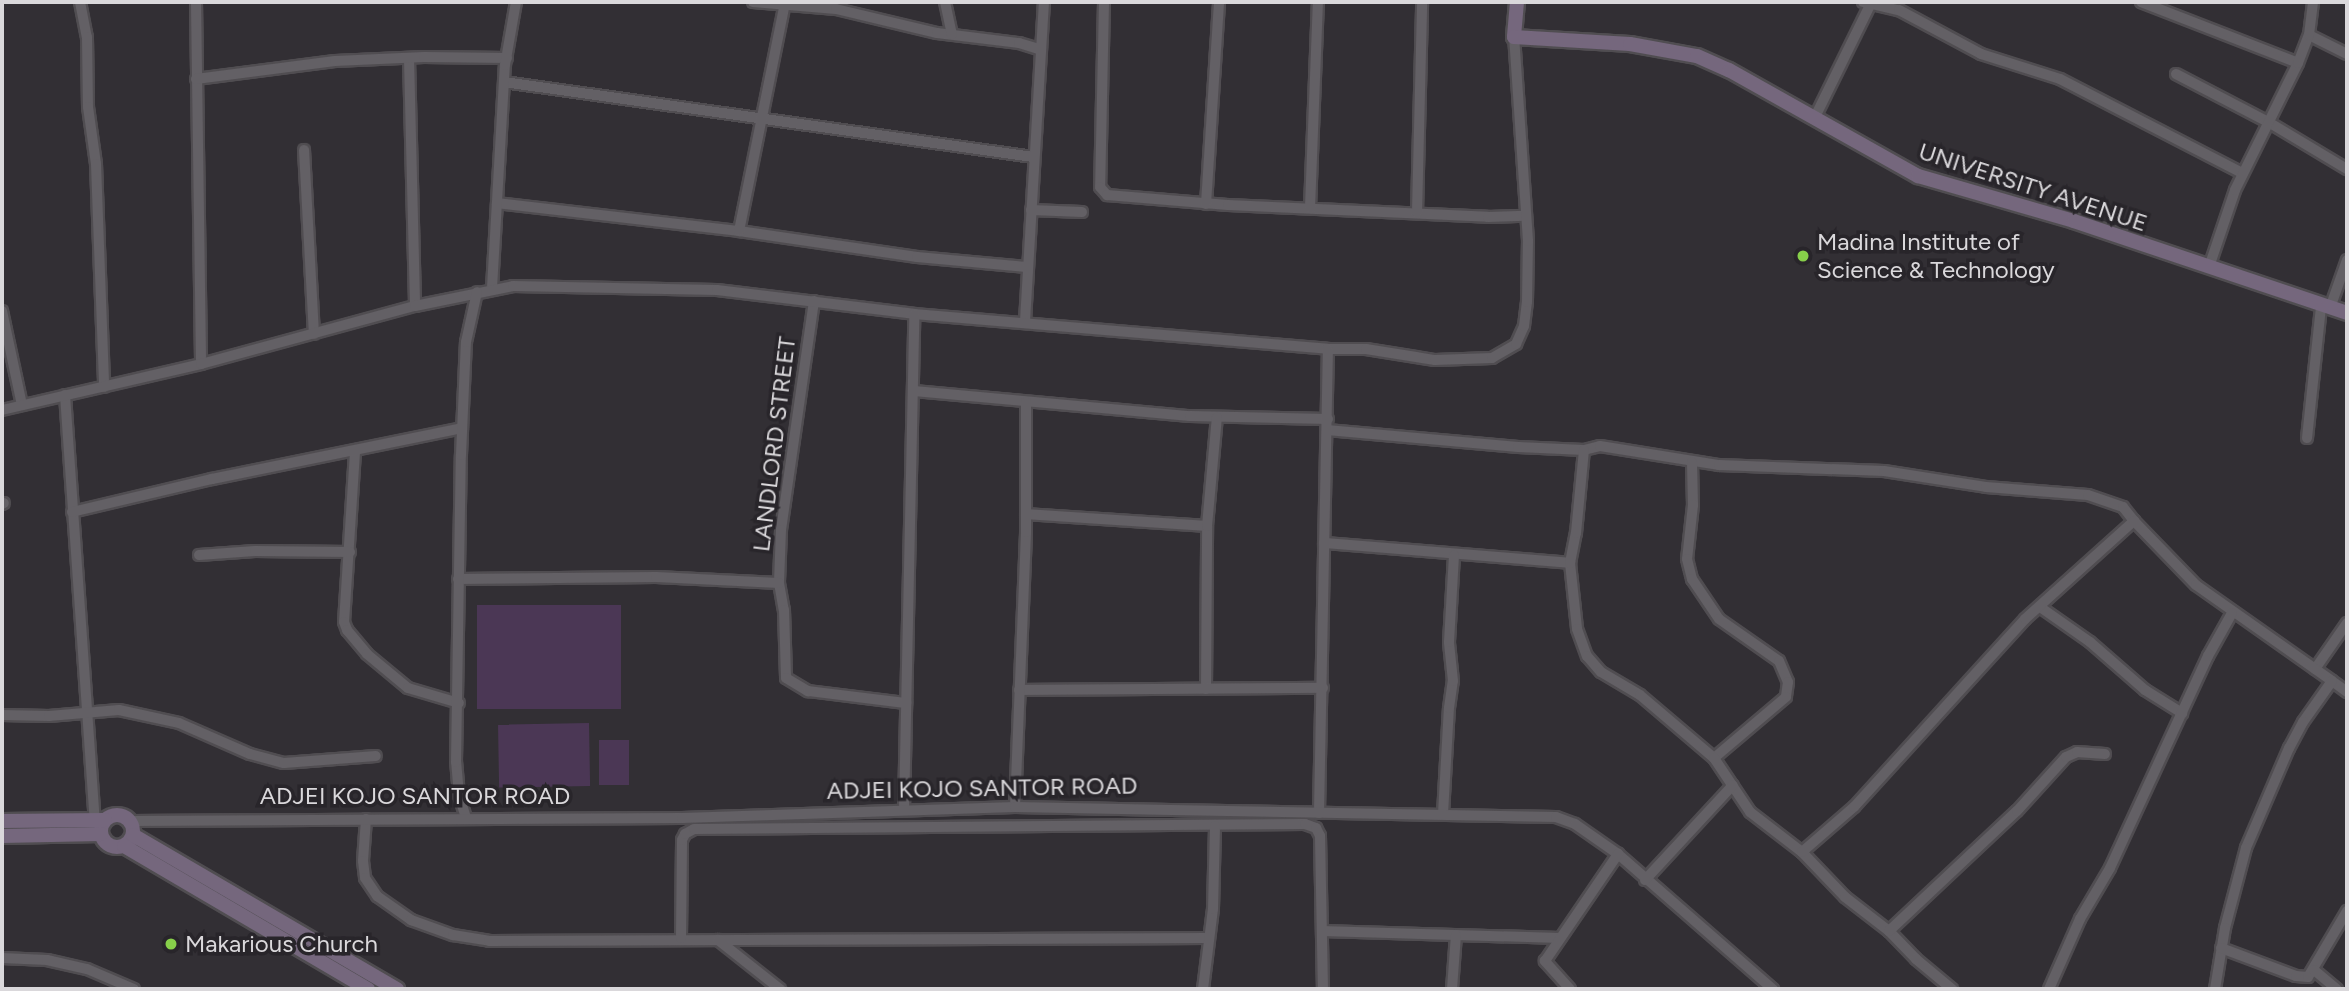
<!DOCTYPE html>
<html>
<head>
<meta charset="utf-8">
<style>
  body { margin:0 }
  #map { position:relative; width:2349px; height:991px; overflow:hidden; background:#322f34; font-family:Figtree,sans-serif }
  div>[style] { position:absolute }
  .green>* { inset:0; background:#4b3755; transform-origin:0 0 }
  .roads { filter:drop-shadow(2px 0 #504d51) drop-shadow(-2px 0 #504d51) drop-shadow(0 2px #504d51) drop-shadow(0 -2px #504d51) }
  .street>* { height:10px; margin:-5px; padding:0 5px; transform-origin:5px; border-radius:5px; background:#636065 }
  .secondary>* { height:14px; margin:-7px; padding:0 7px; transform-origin:7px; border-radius:7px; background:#75677d }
  .secondary>.ring { margin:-7px; padding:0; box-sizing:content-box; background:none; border:14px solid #75677d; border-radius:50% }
  .dots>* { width:19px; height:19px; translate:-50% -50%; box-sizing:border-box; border:4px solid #28252a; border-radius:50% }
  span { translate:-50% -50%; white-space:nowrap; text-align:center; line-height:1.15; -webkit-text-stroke:7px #28252a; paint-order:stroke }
  .street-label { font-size:24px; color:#dad8db }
  .poi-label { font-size:24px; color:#dad8db }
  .left { translate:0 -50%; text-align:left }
  .frame { position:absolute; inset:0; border:4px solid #dad8db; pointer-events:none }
</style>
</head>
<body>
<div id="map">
  <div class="green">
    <div style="left:477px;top:605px;width:144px;height:104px"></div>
    <div style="left:589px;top:723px;width:63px;height:91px;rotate:89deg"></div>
    <div style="left:599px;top:740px;width:30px;height:45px"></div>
  </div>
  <div class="roads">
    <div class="street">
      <div style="left:80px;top:2px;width:36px;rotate:79deg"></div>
      <div style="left:87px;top:37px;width:70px;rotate:89.2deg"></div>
      <div style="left:88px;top:107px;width:58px;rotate:82deg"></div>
      <div style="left:96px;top:164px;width:223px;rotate:87.9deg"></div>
      <div style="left:196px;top:2px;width:362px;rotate:89.2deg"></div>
      <div style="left:753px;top:2px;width:83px;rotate:4.8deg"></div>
      <div style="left:836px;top:9px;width:104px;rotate:13.4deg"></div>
      <div style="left:937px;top:33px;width:83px;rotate:7deg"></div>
      <div style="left:1019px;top:43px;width:21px;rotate:17deg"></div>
      <div style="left:945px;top:2px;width:33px;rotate:78deg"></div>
      <div style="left:1104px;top:2px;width:185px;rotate:91.2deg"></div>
      <div style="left:1100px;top:187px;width:11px;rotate:49deg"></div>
      <div style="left:1107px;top:195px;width:121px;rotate:4.7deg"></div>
      <div style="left:1228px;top:205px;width:260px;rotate:2.6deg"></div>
      <div style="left:1488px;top:217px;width:37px;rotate:-2deg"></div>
      <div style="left:1863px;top:2px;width:37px;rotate:13deg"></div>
      <div style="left:1899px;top:10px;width:93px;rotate:28.2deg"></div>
      <div style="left:1981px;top:54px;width:83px;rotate:17.6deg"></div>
      <div style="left:2060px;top:79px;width:205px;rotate:27.3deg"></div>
      <div style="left:2141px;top:2px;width:168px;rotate:21.2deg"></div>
      <div style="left:2309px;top:35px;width:42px;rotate:26.6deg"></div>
      <div style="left:409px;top:58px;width:248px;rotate:88.6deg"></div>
      <div style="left:2176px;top:74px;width:106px;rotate:27.5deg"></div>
      <div style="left:2270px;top:123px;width:90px;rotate:30.9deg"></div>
      <div style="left:196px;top:79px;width:140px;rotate:-7.4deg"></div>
      <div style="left:335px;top:61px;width:89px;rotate:-2.6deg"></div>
      <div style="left:424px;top:57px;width:83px;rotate:0.7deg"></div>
      <div style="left:504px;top:82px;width:534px;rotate:8.07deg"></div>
      <div style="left:1814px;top:119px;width:127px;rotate:-63.8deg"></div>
      <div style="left:304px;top:150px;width:184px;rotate:86.9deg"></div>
      <div style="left:497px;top:203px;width:244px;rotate:6.6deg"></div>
      <div style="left:739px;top:231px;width:180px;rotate:8.3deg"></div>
      <div style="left:917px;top:257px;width:110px;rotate:5.2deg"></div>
      <div style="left:1206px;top:204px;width:202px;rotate:-86.3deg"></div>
      <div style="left:1310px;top:208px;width:206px;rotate:-87.8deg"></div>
      <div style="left:1031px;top:210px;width:51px;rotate:2.2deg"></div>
      <div style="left:1417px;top:213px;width:211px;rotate:-88.6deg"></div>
      <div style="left:739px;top:231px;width:234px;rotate:-78.6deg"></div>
      <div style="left:2209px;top:267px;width:81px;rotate:-71.3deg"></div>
      <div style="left:2235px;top:190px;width:142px;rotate:-63.6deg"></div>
      <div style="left:2298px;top:63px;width:30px;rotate:-69deg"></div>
      <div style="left:2309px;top:35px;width:33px;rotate:-83deg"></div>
      <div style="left:492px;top:288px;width:223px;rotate:-86.7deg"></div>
      <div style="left:505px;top:65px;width:64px;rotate:-80.1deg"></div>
      <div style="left:814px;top:301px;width:231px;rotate:98.2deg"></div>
      <div style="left:781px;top:530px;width:53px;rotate:92.2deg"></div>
      <div style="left:779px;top:583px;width:27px;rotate:80deg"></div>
      <div style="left:784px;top:610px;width:68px;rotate:88.3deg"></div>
      <div style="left:786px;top:678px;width:26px;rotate:31deg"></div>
      <div style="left:808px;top:691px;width:99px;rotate:7deg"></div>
      <div style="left:2330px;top:308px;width:51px;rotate:-70.5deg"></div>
      <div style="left:2px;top:311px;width:96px;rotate:78deg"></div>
      <div style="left:1025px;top:321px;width:320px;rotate:-86.6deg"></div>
      <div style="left:914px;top:391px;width:277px;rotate:5.2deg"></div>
      <div style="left:1190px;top:416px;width:138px;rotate:1.2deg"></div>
      <div style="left:65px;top:395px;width:426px;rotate:86deg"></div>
      <div style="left:2px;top:410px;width:204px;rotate:-13deg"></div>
      <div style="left:201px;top:364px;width:222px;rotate:-15.2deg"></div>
      <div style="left:415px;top:306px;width:100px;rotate:-11.5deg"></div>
      <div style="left:513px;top:286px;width:204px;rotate:1.1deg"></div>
      <div style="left:717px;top:290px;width:198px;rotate:6.9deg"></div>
      <div style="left:914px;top:314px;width:415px;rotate:4.8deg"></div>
      <div style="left:1328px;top:349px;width:38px"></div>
      <div style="left:1366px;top:349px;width:70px;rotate:9.1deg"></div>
      <div style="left:1435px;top:360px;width:57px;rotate:-2deg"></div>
      <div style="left:1492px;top:358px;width:28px;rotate:-30deg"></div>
      <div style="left:1516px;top:344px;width:20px;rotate:-66deg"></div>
      <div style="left:1524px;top:326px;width:24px;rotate:-83deg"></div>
      <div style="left:1527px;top:302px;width:61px;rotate:-89.1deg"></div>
      <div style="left:1528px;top:241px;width:204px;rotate:-93.9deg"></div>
      <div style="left:1327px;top:430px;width:192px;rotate:5.1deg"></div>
      <div style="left:1518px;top:447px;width:66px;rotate:2.6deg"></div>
      <div style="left:1584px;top:450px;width:16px;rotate:-14deg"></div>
      <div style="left:1600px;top:446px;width:121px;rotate:9.1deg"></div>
      <div style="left:1719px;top:465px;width:165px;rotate:2.1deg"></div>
      <div style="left:1884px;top:471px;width:103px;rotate:8.9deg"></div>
      <div style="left:1986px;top:487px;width:102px;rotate:4.5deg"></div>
      <div style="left:2088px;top:495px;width:37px;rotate:19deg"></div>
      <div style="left:2123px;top:507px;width:18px;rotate:52deg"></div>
      <div style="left:2307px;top:438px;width:133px;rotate:-83.9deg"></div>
      <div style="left:355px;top:452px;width:170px;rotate:93.7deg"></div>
      <div style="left:344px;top:622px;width:9px;rotate:69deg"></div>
      <div style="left:347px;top:630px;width:31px;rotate:50deg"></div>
      <div style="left:367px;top:654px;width:53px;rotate:39.7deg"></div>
      <div style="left:408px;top:688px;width:53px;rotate:16.4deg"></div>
      <div style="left:1692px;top:462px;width:43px;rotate:88.7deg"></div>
      <div style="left:1693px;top:505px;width:54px;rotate:96.3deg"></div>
      <div style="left:1687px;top:559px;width:21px;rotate:76deg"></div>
      <div style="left:1692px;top:579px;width:48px;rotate:56deg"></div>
      <div style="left:1719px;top:619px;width:73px;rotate:35deg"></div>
      <div style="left:1779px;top:661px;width:23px;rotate:67deg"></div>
      <div style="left:1788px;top:682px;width:15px;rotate:98deg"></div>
      <div style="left:1786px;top:697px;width:94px;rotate:139.7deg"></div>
      <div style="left:2px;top:504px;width:2px;rotate:-27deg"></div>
      <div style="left:72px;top:512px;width:144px;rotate:-13.3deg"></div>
      <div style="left:212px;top:479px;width:255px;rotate:-11.5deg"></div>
      <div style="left:1026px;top:514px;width:181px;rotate:3.8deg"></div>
      <div style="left:1324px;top:543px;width:247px;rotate:4.6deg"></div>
      <div style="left:1570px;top:563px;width:66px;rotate:83.9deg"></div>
      <div style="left:1577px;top:629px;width:29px;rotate:70deg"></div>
      <div style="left:1587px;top:656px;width:21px;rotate:49deg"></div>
      <div style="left:1601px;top:672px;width:45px;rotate:30.5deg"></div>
      <div style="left:1640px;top:695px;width:97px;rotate:40.4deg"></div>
      <div style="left:1714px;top:758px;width:65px;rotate:56.3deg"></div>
      <div style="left:1750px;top:812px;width:66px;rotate:37.6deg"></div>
      <div style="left:1802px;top:852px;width:62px;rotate:46.3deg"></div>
      <div style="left:1845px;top:897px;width:56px;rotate:37.7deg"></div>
      <div style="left:1889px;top:931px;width:39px;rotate:46deg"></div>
      <div style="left:1916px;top:959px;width:47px;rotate:39.8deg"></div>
      <div style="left:199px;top:555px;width:56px;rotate:-4.1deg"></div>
      <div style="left:255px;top:551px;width:95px;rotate:0.6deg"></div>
      <div style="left:1570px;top:563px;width:31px;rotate:-79deg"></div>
      <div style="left:1576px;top:533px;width:83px;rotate:-84.5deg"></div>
      <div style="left:458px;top:579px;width:198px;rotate:-0.6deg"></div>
      <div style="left:656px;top:577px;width:123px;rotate:2.8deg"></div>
      <div style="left:2040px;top:607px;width:61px;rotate:35deg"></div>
      <div style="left:2090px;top:642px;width:73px;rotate:41.1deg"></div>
      <div style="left:2145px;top:690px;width:44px;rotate:31.9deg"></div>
      <div style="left:2315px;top:669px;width:56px;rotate:-55.2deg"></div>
      <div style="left:2332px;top:681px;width:19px;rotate:36deg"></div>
      <div style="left:1206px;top:689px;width:163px;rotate:-89.6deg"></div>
      <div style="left:1207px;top:526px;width:109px;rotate:-84.8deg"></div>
      <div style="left:1019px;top:690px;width:304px;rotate:-0.4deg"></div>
      <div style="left:2px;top:715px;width:47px;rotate:1.2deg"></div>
      <div style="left:49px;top:716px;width:70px;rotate:-4.9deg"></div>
      <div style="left:119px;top:710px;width:61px;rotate:12.2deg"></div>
      <div style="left:179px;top:723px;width:77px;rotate:23.6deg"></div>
      <div style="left:250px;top:754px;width:35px;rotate:15deg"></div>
      <div style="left:284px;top:763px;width:92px;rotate:-4.4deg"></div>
      <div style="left:1015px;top:807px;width:275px;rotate:-87.7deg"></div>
      <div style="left:1026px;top:532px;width:130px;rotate:-90deg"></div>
      <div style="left:904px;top:810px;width:496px;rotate:-88.8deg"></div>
      <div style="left:1319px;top:813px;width:464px;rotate:-88.9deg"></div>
      <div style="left:1443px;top:814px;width:106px;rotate:-86.8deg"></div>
      <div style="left:1449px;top:708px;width:27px;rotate:-82deg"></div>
      <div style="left:1453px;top:681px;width:39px;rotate:-96deg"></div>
      <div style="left:1449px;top:642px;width:87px;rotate:-86.7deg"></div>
      <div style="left:466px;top:818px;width:24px;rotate:-107deg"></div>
      <div style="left:459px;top:795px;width:33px;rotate:-95deg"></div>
      <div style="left:456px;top:762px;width:307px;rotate:-89.1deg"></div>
      <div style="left:461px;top:455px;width:113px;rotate:-87.5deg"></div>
      <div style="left:466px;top:342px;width:51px;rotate:-77.6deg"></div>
      <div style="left:366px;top:819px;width:42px;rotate:94.1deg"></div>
      <div style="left:363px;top:861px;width:17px;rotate:83deg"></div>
      <div style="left:365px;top:878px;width:22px;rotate:56deg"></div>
      <div style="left:377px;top:896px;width:42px;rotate:35.2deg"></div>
      <div style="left:411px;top:920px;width:45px;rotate:19.7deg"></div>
      <div style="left:453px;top:935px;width:36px;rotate:9deg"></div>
      <div style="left:489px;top:941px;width:718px;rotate:-0.24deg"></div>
      <div style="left:130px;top:821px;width:552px;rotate:-0.31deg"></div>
      <div style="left:682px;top:818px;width:333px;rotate:-1.9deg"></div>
      <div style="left:1015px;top:807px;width:541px;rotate:1.06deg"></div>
      <div style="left:1556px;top:817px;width:20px;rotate:20deg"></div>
      <div style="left:1575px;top:824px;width:52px;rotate:34.9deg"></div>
      <div style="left:1618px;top:854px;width:206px;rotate:41.1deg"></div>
      <div style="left:1802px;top:852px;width:69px;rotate:-40.9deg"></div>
      <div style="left:1854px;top:807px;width:254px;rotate:-47.7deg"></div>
      <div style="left:2025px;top:619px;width:147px;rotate:-42deg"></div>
      <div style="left:2134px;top:521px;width:89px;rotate:45.9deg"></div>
      <div style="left:2196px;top:585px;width:166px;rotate:35.2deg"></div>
      <div style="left:2332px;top:681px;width:50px;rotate:125.3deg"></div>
      <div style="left:2303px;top:722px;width:30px;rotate:118deg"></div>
      <div style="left:2289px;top:748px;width:109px;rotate:113.3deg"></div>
      <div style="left:2246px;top:848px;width:83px;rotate:104.7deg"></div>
      <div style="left:2225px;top:928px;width:62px;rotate:99.3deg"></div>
      <div style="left:1645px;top:880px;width:129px;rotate:-47.2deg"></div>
      <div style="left:1322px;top:931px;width:238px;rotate:1.7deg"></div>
      <div style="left:1889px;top:931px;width:175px;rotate:-43.2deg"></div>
      <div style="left:2017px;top:811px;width:73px;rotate:-47.8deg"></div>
      <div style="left:2066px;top:757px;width:12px;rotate:-24deg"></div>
      <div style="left:2077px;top:752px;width:28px;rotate:4deg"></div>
      <div style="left:681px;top:938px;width:98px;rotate:-89.4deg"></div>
      <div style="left:682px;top:840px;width:7px;rotate:-63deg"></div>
      <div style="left:685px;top:834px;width:10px;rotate:-29deg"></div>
      <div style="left:694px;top:829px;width:611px;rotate:-0.47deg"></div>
      <div style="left:1305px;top:824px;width:12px;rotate:20deg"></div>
      <div style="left:1316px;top:828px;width:9px;rotate:63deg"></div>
      <div style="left:1320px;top:836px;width:153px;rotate:88.9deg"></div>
      <div style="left:718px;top:940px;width:79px;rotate:38.3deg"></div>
      <div style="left:2221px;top:948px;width:80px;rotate:20.5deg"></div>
      <div style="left:2296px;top:976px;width:12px;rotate:5deg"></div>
      <div style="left:2308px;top:977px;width:77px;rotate:-59.4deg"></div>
      <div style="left:2px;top:958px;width:45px;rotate:2.5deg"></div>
      <div style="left:47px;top:960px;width:41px;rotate:12.7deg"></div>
      <div style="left:87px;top:969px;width:51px;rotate:23.1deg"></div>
      <div style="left:2314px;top:970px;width:30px;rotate:40deg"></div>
      <div style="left:1203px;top:989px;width:81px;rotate:-82.9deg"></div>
      <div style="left:1213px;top:909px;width:83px;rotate:-88.6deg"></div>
      <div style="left:1452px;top:989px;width:54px;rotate:-85.8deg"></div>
      <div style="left:1570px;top:989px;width:38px;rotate:-132deg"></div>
      <div style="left:1545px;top:961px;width:130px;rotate:-55.7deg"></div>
      <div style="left:2049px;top:989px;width:77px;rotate:-66.1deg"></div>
      <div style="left:2080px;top:919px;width:59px;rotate:-59.5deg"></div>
      <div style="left:2110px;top:868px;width:234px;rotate:-65.2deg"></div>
      <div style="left:2208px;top:656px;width:49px;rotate:-60.8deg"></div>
    </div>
    <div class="secondary">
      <div style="left:1517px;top:2px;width:35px;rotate:95deg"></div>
      <div style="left:1514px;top:37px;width:116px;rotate:3.5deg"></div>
      <div style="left:1630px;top:44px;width:68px;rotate:10.2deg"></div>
      <div style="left:1697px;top:56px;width:35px;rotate:24deg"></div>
      <div style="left:1729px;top:70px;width:217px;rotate:29.3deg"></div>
      <div style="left:1918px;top:176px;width:162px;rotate:16.1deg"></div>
      <div style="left:2074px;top:221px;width:288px;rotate:18.6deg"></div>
      <div class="ring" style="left:101px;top:815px;width:18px;height:18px"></div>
      <div style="left:2px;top:821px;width:103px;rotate:-0.6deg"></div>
      <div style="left:133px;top:835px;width:306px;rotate:30.3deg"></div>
      <div style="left:2px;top:836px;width:99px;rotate:-1.2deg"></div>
      <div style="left:124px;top:846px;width:283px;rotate:30.4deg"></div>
    </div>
  </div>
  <div class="dots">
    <div style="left:1803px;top:256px;background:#87cf4a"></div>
    <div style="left:171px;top:944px;background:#87cf4a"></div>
  </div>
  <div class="street-label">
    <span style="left:2033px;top:187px;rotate:18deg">UNIVERSITY AVENUE</span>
    <span style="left:774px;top:444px;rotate:-83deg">LANDLORD STREET</span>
    <span style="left:982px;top:788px;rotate:-1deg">ADJEI KOJO SANTOR ROAD</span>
    <span style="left:415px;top:796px">ADJEI KOJO SANTOR ROAD</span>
  </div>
  <div class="poi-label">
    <span class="left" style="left:1817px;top:256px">Madina Institute of<br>Science &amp; Technology</span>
    <span class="left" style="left:185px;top:944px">Makarious Church</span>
  </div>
  <div class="frame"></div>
</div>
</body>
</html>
